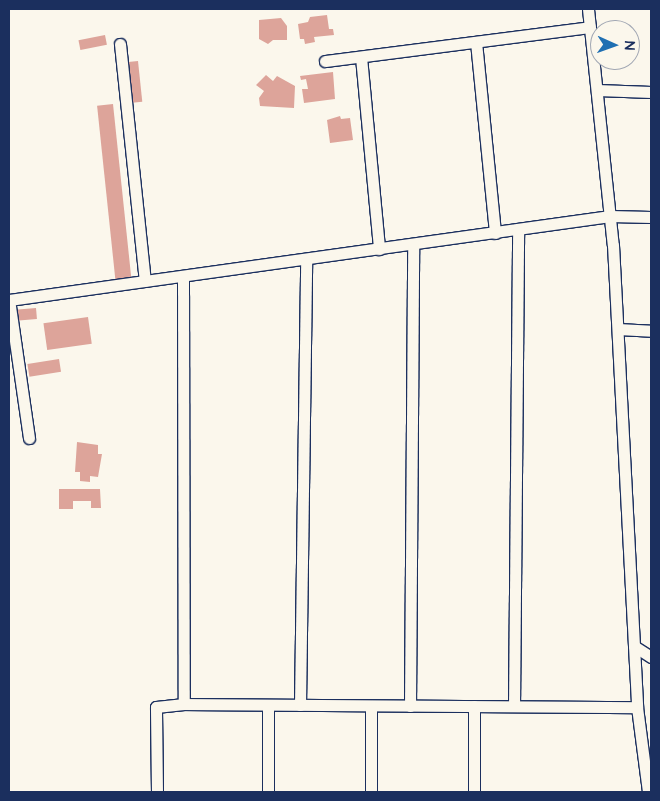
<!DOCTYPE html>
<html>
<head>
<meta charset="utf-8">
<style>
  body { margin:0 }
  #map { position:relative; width:660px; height:801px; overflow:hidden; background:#fbf7ec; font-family:"Architects Daughter",sans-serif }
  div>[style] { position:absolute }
  .building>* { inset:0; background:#dda49a; transform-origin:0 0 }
  .roads { filter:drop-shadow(1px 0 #1b2f5e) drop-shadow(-1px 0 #1b2f5e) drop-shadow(0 1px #1b2f5e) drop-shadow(0 -1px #1b2f5e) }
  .street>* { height:11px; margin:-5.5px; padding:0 5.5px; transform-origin:5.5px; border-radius:5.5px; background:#fbf7ec }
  span { translate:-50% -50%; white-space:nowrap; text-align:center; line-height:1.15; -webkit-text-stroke:4px #fbf7ec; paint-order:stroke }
  .frame { position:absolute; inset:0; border:10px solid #1b2f5e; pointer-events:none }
  .north { position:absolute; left:590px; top:20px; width:50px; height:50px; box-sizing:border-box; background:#fbf7ec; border:1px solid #a1a7b3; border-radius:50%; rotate:92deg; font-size:14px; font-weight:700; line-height:20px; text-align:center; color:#1b2f5e }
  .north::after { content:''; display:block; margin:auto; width:18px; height:22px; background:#1f6fb2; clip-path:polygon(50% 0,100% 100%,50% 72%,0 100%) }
</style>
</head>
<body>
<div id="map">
  <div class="building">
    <div style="clip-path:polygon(327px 15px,329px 29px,333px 29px,334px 35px,314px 37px,315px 42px,305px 44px,304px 39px,300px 39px,298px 24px,308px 22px,310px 17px)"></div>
    <div style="clip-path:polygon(281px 18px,287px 26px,287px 40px,273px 40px,268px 44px,259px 39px,259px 20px)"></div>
    <div style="left:105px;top:35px;width:10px;height:27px;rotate:79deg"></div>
    <div style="left:138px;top:61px;width:41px;height:10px;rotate:84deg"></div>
    <div style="clip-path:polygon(333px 72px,335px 99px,304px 103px,302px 89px,308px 89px,306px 79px,301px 80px,300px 76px)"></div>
    <div style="clip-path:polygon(266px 75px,273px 81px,277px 76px,295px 86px,294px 108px,260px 106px,259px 98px,264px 91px,256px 85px)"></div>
    <div style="left:113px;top:104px;width:176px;height:16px;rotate:84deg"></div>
    <div style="clip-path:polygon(340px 116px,341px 119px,350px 118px,353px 140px,330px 143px,327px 120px)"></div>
    <div style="left:36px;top:308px;width:11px;height:21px;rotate:85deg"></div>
    <div style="left:88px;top:317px;width:27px;height:45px;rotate:82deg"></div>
    <div style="left:59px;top:359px;width:13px;height:32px;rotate:81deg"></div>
    <div style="clip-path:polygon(77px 442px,98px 445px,98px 454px,102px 454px,98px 477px,90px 476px,90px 482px,80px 481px,80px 472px,75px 472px)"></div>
    <div style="clip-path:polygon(59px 489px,100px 489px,101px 508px,91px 508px,91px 501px,73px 501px,73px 509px,59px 509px)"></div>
  </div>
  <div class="roads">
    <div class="street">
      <div style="left:588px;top:9px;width:237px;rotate:84deg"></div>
      <div style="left:613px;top:245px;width:463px;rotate:87deg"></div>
      <div style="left:637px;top:707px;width:86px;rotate:82.6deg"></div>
      <div style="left:476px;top:42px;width:192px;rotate:84.3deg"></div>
      <div style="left:120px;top:44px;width:238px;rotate:84deg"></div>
      <div style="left:361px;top:57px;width:193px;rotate:84.6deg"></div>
      <div style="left:325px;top:61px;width:267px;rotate:-7.3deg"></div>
      <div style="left:597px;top:90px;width:54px;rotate:2.1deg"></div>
      <div style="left:183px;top:276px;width:428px;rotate:89.9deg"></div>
      <div style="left:184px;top:704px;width:453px;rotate:0.4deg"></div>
      <div style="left:618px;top:329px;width:33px;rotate:3deg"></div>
      <div style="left:29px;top:438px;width:139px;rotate:-98.2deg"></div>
      <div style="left:9px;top:300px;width:607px;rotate:-7.96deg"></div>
      <div style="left:610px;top:216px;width:41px;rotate:1.4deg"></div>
      <div style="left:634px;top:646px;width:20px;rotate:33deg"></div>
      <div style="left:300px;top:705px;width:445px;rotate:-89.2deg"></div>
      <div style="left:410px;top:706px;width:462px;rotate:-89.6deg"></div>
      <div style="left:514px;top:706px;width:476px;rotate:-89.5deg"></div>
      <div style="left:157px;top:792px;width:85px;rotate:-90.7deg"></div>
      <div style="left:156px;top:707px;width:28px;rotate:-6deg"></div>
      <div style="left:268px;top:792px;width:87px;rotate:-90deg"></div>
      <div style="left:371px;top:792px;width:86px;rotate:-90deg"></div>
      <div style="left:474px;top:792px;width:86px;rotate:-90deg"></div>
    </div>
  </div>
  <div class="frame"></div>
  <div class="north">N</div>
</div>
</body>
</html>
